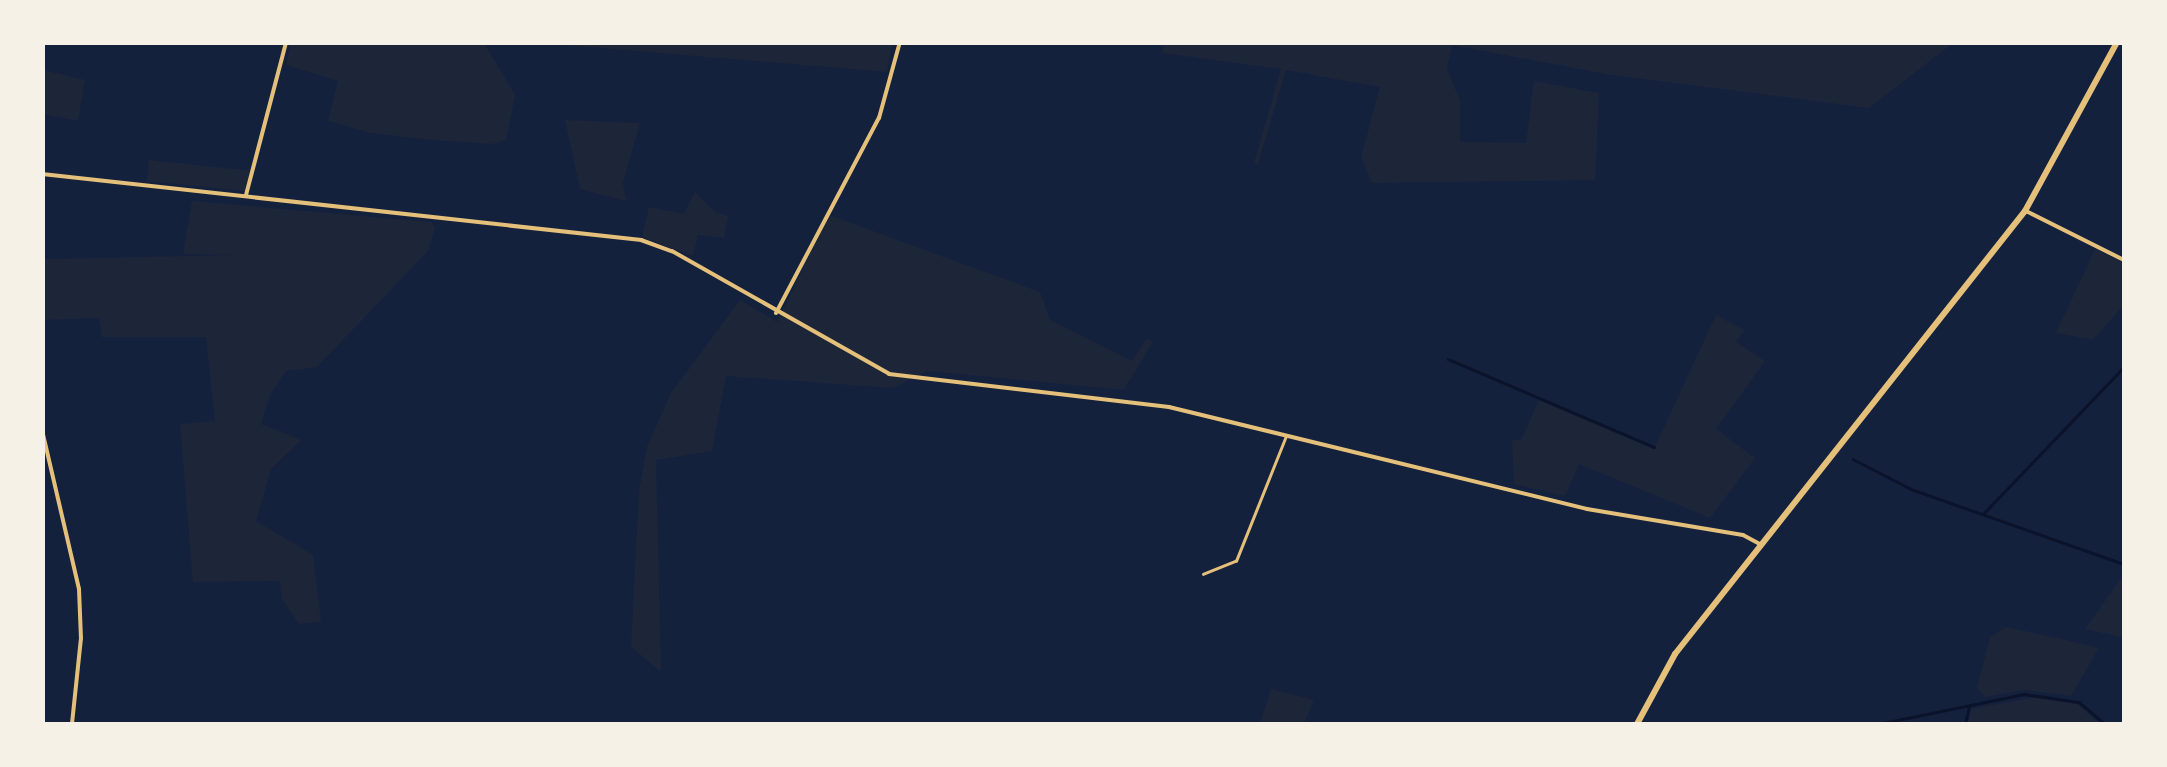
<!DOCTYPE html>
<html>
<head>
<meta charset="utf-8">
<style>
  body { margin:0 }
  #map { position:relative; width:2167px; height:767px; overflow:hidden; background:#14213d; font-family:"Fira Sans Condensed",sans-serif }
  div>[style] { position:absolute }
  .green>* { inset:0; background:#1d2539; transform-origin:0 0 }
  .stream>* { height:2.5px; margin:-1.25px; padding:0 1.25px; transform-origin:1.25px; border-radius:1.25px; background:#0b132b }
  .service>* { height:2.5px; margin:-1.25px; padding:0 1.25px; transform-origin:1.25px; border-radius:1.25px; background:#e5c07b }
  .minor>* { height:4px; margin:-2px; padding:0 2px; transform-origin:2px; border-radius:2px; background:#e5c07b }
  .secondary>* { height:6px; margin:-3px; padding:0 3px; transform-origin:3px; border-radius:3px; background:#e5c07b }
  span { translate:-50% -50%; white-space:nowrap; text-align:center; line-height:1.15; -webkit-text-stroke:10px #f6f1e7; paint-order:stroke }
  .frame { position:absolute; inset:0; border:45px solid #f6f1e7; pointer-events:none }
</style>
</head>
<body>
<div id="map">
  <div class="green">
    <div style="clip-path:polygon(1164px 42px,1953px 42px,1953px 43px,1869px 108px,1611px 75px,1452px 45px,1447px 69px,1460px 100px,1460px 142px,1526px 143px,1534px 81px,1599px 93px,1595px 180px,1372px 183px,1361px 157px,1380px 87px,1286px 70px,1258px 164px,1254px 163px,1281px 69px,1162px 53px)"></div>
    <div style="clip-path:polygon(291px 43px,484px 43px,515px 95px,506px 140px,494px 144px,432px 140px,371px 133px,328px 121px,338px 81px,286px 65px)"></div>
    <div style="clip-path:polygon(540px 43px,892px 43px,887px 72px)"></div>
    <div style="clip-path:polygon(43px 70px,85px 80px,78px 121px,43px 114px)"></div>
    <div style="clip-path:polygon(565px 120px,640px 123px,623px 183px,626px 201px,580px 189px)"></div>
    <div style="left:149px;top:160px;width:101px;height:21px;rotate:6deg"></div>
    <div style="clip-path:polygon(695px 192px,716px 213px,728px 216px,724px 238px,698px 235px,693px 256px,642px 237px,649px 207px,684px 214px)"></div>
    <div style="clip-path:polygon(192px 201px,431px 222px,435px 228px,428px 251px,317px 367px,286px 371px,270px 395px,261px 424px,301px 440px,271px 469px,256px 521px,313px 555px,321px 622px,299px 624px,282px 599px,280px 581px,193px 582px,180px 424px,215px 421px,206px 337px,102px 337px,99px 318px,43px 320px,43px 259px,234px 255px,183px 254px)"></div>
    <div style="clip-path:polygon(829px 215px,1040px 292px,1050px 320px,1132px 361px,1147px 338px,1153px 341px,1124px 390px,927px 371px,893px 388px,726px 376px,712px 451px,656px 460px,661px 672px,631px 647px,639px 491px,647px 447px,671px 393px,740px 300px,777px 322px)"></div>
    <div style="clip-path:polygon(2095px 249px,2124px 263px,2124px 305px,2093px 340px,2056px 333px)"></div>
    <div style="clip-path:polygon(1716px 315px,1744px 330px,1736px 342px,1765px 361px,1716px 429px,1755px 458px,1710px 518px,1579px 464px,1565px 496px,1514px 484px,1512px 441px,1522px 439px,1539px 400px,1654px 449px)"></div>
    <div style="clip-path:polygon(2124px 574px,2124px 638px,2085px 629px,2115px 587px)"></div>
    <div style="clip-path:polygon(2006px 627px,2044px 635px,2099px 648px,2071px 696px,2024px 690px,1985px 697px,1977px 688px,1990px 637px)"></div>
    <div style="clip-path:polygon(1271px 689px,1314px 700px,1304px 724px,1260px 724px)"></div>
    <div style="clip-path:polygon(2037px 697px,2077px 704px,2100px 724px,1968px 724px,1971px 709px)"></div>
  </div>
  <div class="stream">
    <div style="left:1448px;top:359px;width:224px;rotate:23.1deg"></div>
    <div style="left:1853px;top:459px;width:65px;rotate:27.3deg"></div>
    <div style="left:1911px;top:489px;width:226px;rotate:19.4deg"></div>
    <div style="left:1983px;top:514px;width:204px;rotate:-46.2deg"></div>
    <div style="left:1878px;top:724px;width:149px;rotate:-11.6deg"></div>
    <div style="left:2024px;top:694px;width:56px;rotate:8.3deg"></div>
    <div style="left:2079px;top:702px;width:34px;rotate:40deg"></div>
    <div style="left:1965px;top:724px;width:18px;rotate:-77deg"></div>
  </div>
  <div class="service">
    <div style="left:1203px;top:574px;width:35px;rotate:-22deg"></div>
    <div style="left:1236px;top:561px;width:135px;rotate:-68.2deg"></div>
  </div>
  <div class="minor">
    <div style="left:42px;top:174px;width:603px;rotate:6.29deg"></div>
    <div style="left:641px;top:240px;width:33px;rotate:20deg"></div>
    <div style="left:672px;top:251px;width:249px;rotate:29.5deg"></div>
    <div style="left:889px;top:374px;width:282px;rotate:6.7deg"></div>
    <div style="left:1169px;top:407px;width:430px;rotate:13.7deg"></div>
    <div style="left:1587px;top:509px;width:158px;rotate:9.5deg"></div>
    <div style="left:1743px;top:535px;width:19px;rotate:28deg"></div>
    <div style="left:246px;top:195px;width:158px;rotate:-75.3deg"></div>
    <div style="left:2026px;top:211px;width:110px;rotate:26.6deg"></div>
    <div style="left:776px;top:313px;width:221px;rotate:-62.2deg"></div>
    <div style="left:879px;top:118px;width:79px;rotate:-74.6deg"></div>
    <div style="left:42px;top:430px;width:163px;rotate:76.9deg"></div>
    <div style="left:79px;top:589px;width:49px;rotate:87.7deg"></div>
    <div style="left:81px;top:638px;width:86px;rotate:96deg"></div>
  </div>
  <div class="secondary">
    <div style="left:1637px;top:724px;width:80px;rotate:-61.5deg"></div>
    <div style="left:1675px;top:654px;width:565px;rotate:-51.69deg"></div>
    <div style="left:2025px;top:211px;width:192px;rotate:-61.4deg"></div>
  </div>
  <div class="frame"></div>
</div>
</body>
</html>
